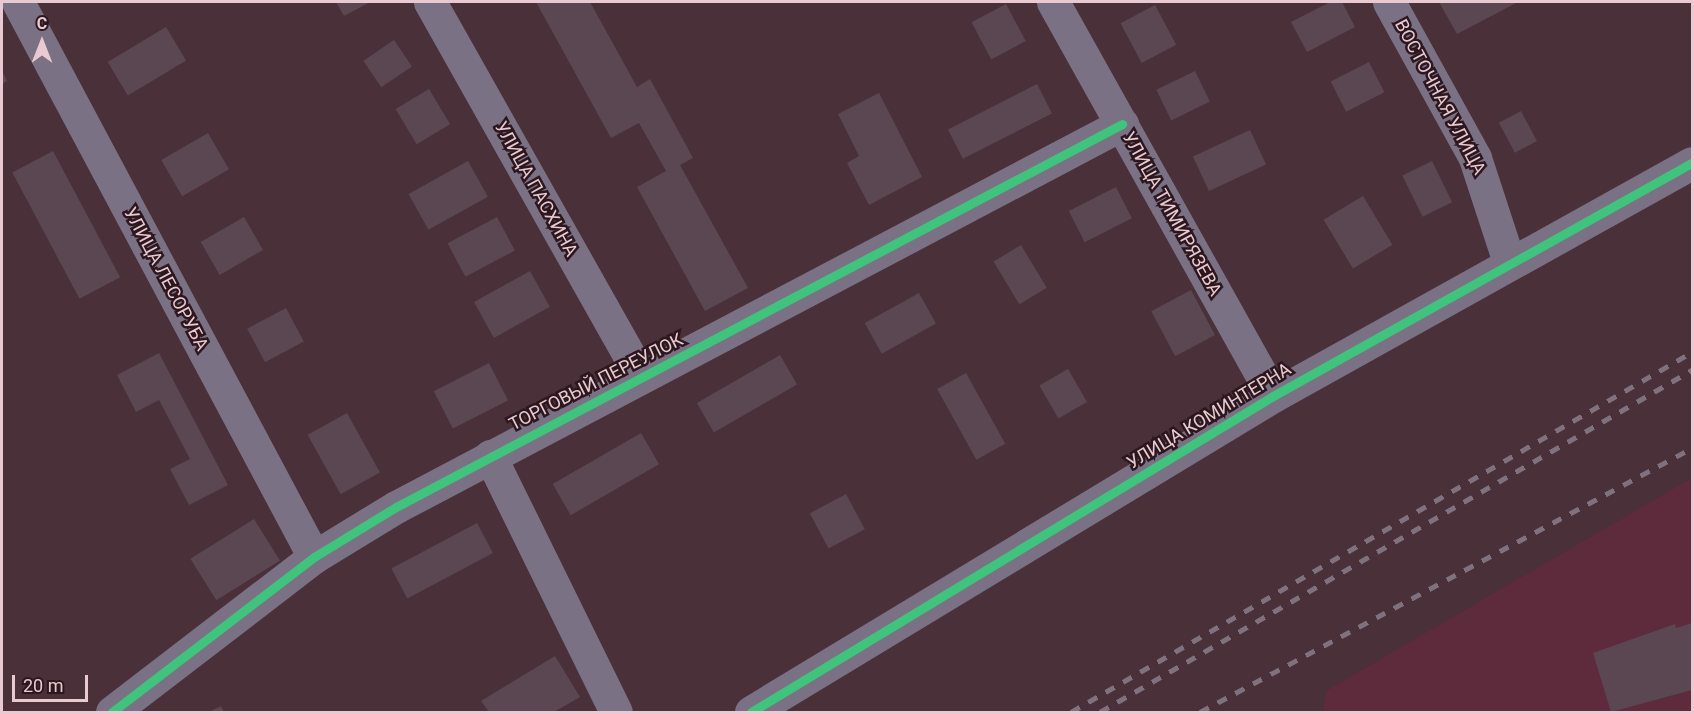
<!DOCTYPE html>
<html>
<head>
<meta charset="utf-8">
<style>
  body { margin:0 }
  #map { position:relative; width:1694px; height:714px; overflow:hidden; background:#4a3039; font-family:Roboto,sans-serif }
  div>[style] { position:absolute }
  .built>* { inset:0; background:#5d2b3c }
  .building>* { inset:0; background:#5b4751; transform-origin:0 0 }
  .minor>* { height:33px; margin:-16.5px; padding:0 16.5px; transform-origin:16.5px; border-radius:16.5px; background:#7b7185 }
  .rail>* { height:4.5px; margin-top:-2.25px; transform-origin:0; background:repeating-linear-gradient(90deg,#7f717e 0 10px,transparent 0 20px) }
  .cycleway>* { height:9px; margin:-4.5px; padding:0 4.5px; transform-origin:4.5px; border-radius:4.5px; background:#40c37c }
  span { translate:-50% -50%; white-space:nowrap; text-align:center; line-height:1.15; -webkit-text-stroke:5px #2c171e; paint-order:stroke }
  .street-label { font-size:18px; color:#e9cad2 }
  .frame { position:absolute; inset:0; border:3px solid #e9cad2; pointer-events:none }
  .north { position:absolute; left:12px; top:12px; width:60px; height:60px; -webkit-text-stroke:4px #2c171e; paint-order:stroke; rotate:0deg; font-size:16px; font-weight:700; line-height:24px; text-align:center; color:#e9cad2 }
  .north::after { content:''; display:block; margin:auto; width:21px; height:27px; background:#e9cad2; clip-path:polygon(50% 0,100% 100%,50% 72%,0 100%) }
  .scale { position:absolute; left:12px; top:675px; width:76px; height:27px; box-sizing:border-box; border:3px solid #e9cad2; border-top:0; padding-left:8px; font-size:18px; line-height:21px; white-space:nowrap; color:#e9cad2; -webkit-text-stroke:4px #2c171e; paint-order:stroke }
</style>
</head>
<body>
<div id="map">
  <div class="built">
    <div style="clip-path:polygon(1692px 478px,1692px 712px,1323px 712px,1326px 691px)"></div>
  </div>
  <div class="building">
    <div style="clip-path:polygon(336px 2px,370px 2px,344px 16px)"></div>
    <div style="clip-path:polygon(536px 2px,590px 2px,637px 87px,650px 79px,693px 158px,680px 165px,748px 288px,705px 311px,637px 187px,666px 171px,639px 123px,611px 138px)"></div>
    <div style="clip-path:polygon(1330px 2px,1342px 2px,1355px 27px,1307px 52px,1291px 22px)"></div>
    <div style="clip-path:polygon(1439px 2px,1518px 2px,1457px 34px)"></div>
    <div style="left:1006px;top:4px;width:42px;height:39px;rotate:62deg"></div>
    <div style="left:1155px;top:5px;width:45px;height:39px;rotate:62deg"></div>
    <div style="left:166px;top:27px;width:39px;height:68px;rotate:59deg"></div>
    <div style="left:394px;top:40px;width:32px;height:37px;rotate:56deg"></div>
    <div style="left:1369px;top:62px;width:34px;height:43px;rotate:63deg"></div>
    <div style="clip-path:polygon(2px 71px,7px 81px,2px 84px)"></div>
    <div style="left:1195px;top:71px;width:34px;height:43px;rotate:64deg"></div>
    <div style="left:1037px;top:84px;width:33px;height:100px;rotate:63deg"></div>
    <div style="left:429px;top:89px;width:41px;height:39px;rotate:59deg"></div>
    <div style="clip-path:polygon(879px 93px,922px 177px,869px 205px,847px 163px,859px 156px,838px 114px)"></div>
    <div style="left:1521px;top:111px;width:34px;height:25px;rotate:62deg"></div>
    <div style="left:1250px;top:130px;width:38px;height:63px;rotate:65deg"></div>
    <div style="left:208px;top:133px;width:42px;height:54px;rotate:60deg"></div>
    <div style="left:53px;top:151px;width:143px;height:46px;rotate:62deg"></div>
    <div style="left:468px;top:161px;width:41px;height:68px;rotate:61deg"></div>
    <div style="left:1432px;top:161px;width:46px;height:33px;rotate:64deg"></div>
    <div style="left:1116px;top:187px;width:35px;height:53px;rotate:63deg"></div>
    <div style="left:1363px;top:196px;width:57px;height:46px;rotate:59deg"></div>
    <div style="left:244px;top:217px;width:38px;height:50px;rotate:60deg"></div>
    <div style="left:497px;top:217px;width:38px;height:56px;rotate:62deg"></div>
    <div style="left:1021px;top:245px;width:50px;height:32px;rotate:59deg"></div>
    <div style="left:530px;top:271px;width:41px;height:64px;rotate:61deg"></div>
    <div style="left:1191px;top:290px;width:51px;height:45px;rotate:62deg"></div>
    <div style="left:919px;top:293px;width:35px;height:62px;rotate:61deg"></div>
    <div style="left:286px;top:308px;width:38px;height:44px;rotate:62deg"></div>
    <div style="clip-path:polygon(159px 353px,228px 485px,189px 505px,170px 469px,190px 459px,159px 400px,136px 412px,117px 375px)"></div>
    <div style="left:780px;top:355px;width:34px;height:96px;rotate:60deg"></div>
    <div style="left:489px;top:363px;width:42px;height:62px;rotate:63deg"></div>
    <div style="left:1068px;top:369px;width:38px;height:33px;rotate:60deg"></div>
    <div style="left:966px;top:373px;width:81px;height:33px;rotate:61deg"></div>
    <div style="left:347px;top:413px;width:68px;height:45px;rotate:61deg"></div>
    <div style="left:641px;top:433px;width:36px;height:102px;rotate:60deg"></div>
    <div style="left:846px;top:494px;width:40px;height:41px;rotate:62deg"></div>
    <div style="left:254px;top:519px;width:49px;height:75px;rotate:58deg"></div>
    <div style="left:477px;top:523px;width:34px;height:97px;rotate:62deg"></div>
    <div style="clip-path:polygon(1692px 623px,1692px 690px,1611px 712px,1593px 653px,1675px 624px,1676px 628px)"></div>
    <div style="clip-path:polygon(555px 656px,580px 697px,554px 712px,489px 712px,481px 701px)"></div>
    <div style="clip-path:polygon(221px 706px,224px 712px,209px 712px)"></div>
  </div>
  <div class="minor">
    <div style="left:18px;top:2px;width:629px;rotate:61.93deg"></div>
    <div style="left:430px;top:2px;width:430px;rotate:60.6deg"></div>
    <div style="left:1053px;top:2px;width:451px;rotate:60.8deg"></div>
    <div style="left:1389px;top:2px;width:178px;rotate:61.1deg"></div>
    <div style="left:1475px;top:158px;width:109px;rotate:71.9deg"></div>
    <div style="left:490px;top:456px;width:285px;rotate:63.8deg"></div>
    <div style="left:112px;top:712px;width:255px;rotate:-37.5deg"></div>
    <div style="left:314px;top:557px;width:96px;rotate:-31.4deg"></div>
    <div style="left:396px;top:507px;width:821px;rotate:-27.81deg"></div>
    <div style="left:751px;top:712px;width:610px;rotate:-31.19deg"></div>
    <div style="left:1273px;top:396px;width:479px;rotate:-29.1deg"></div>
  </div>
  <div class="rail">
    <div style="left:1071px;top:712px;width:718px;rotate:-30.1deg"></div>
    <div style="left:1100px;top:712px;width:684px;rotate:-30.02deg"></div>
    <div style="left:1200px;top:712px;width:558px;rotate:-28.22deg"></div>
  </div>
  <div class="cycleway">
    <div style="left:112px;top:712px;width:255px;rotate:-37.5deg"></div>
    <div style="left:314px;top:557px;width:96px;rotate:-31.4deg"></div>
    <div style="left:396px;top:507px;width:821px;rotate:-27.81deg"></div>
    <div style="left:751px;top:712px;width:610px;rotate:-31.19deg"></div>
    <div style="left:1273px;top:396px;width:479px;rotate:-29.1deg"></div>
  </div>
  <div class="street-label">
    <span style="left:1440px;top:97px;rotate:62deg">ВОСТОЧНАЯ УЛИЦА</span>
    <span style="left:536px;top:189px;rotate:61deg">УЛИЦА ПАСХИНА</span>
    <span style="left:1172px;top:214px;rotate:61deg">УЛИЦА ТИМИРЯЗЕВА</span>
    <span style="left:166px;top:279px;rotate:62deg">УЛИЦА ЛЕСОРУБА</span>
    <span style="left:596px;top:382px;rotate:-27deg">ТОРГОВЫЙ ПЕРЕУЛОК</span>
    <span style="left:1209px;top:416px;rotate:-31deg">УЛИЦА КОМИНТЕРНА</span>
  </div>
  <div class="frame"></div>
  <div class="north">С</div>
  <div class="scale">20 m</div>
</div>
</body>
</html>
